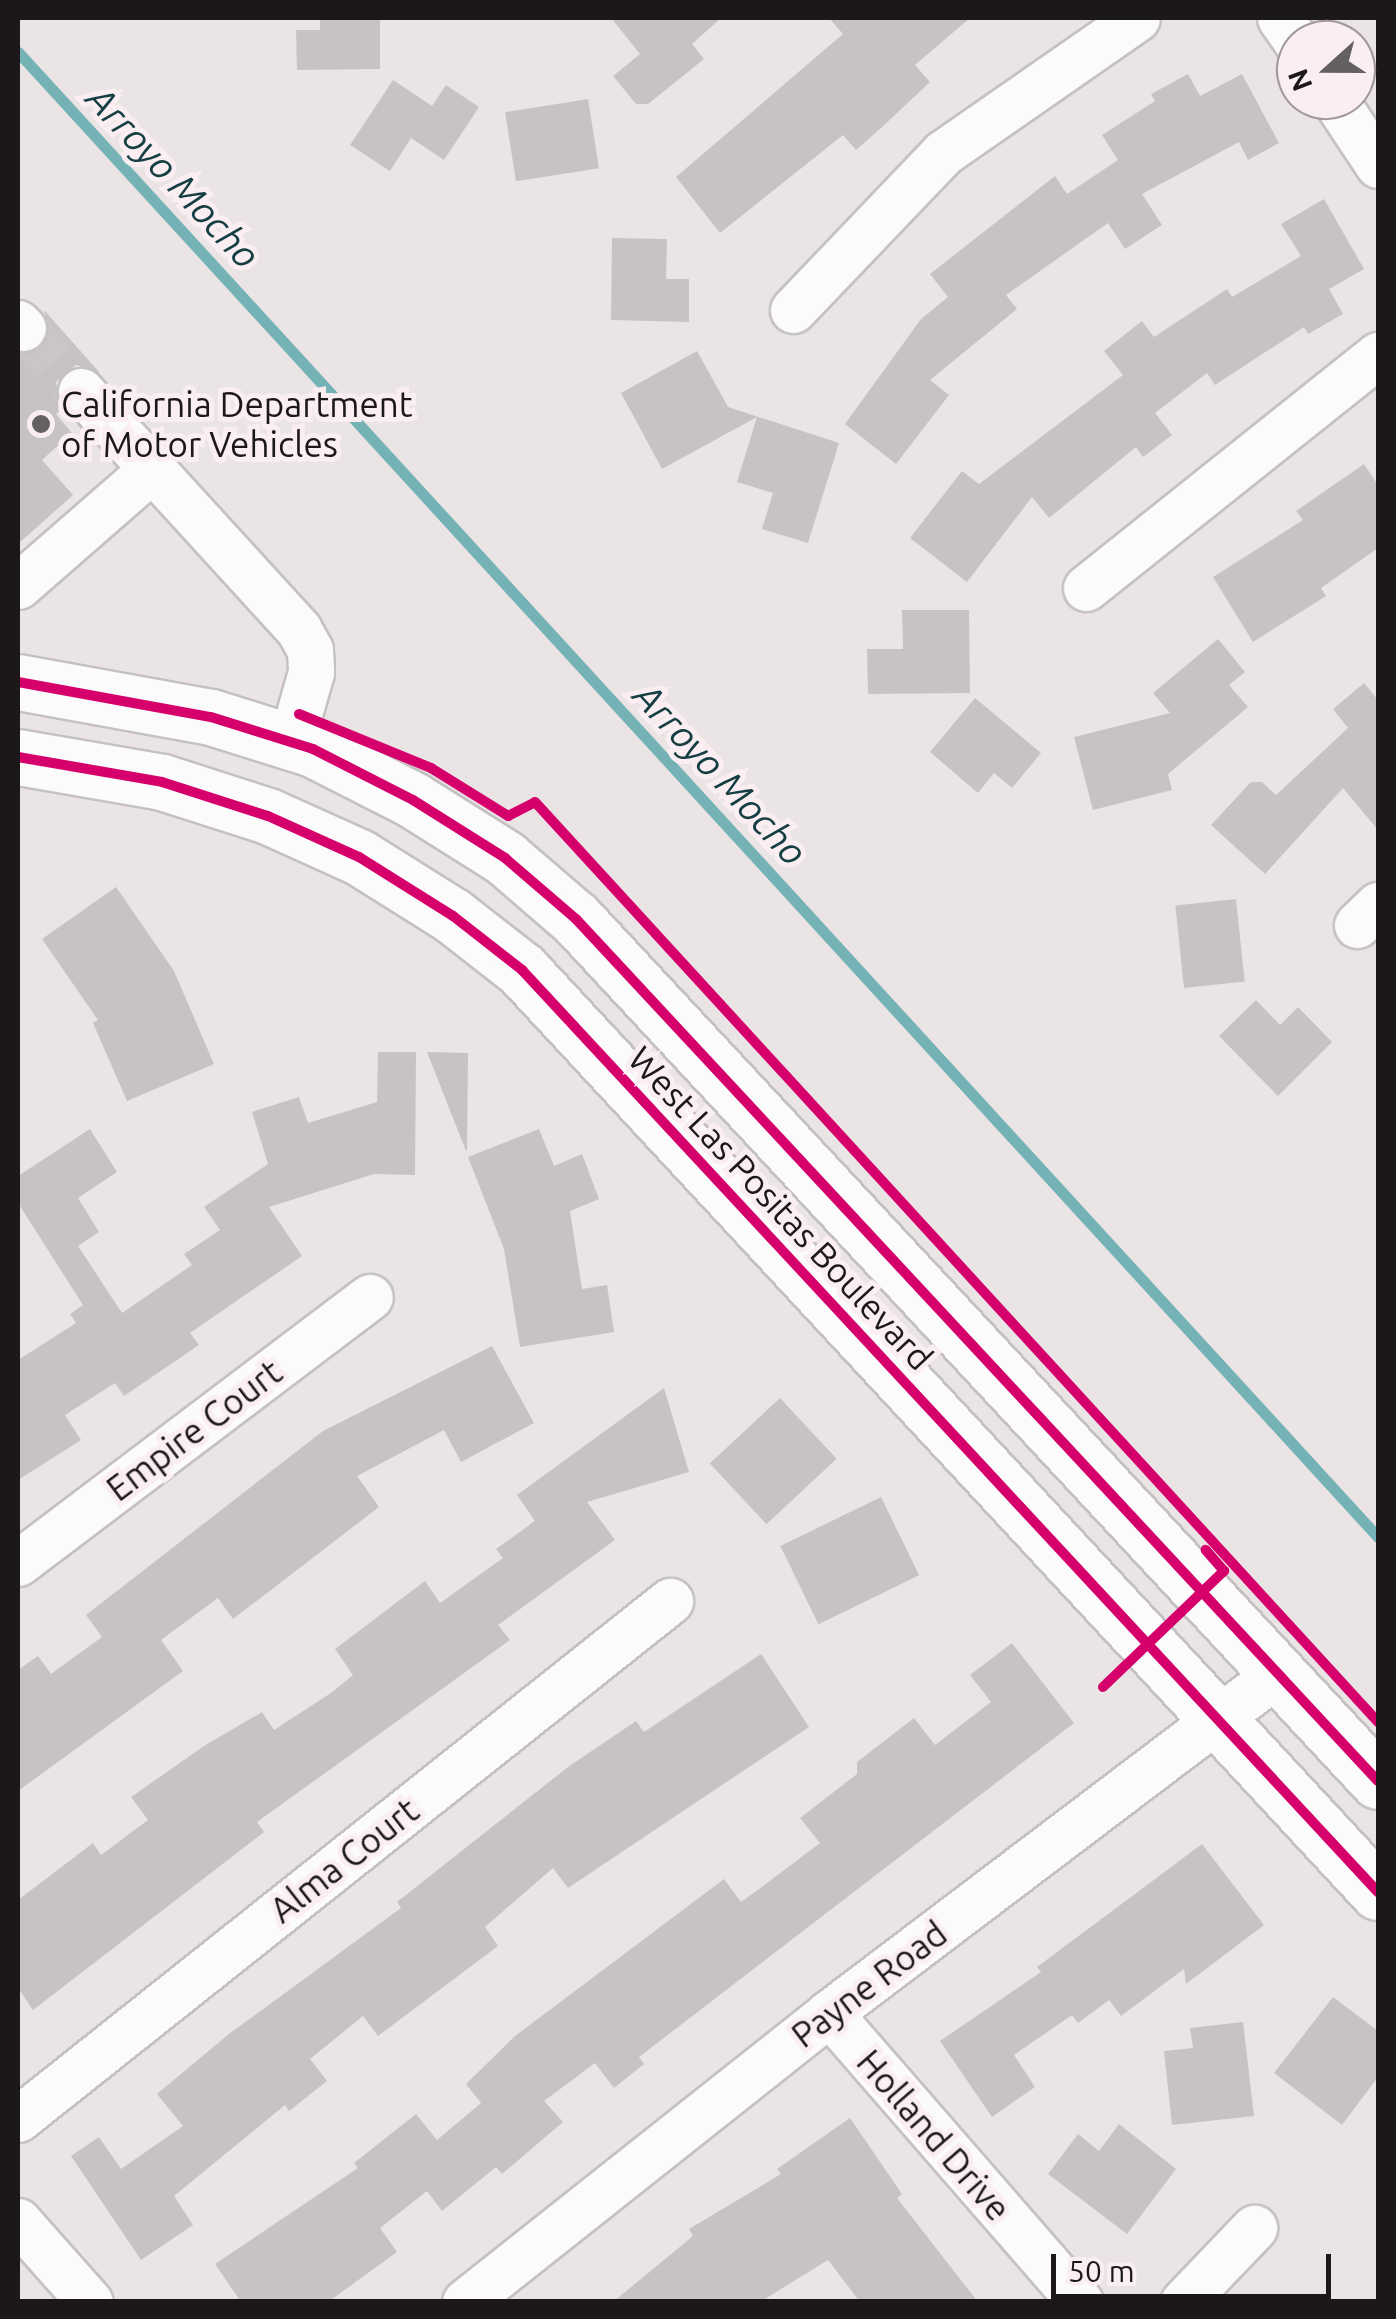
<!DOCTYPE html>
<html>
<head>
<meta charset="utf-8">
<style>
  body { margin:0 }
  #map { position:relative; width:1396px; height:2319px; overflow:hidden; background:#eae4e5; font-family:Ubuntu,sans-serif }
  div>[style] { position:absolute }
  .stream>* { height:11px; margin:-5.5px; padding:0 5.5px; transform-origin:5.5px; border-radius:5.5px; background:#74b2b6 }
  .building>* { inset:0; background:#c7c3c4; transform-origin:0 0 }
  .minor-tunnel>* { height:45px; margin-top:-22.5px; transform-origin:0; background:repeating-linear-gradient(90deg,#cbc5c6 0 45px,transparent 0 67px) }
  .roads { filter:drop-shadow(2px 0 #c5c1c2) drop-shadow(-2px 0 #c5c1c2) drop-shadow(0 2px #c5c1c2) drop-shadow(0 -2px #c5c1c2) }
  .minor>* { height:45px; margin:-22.5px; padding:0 22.5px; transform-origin:22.5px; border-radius:22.5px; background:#fcfbfb }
  .major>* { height:55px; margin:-27.5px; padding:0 27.5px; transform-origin:27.5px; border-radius:27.5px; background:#fcfbfb }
  .cycleway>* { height:10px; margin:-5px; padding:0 5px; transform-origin:5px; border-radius:5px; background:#d6006c }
  .dots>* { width:28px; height:28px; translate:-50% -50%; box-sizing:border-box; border:5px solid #faeef2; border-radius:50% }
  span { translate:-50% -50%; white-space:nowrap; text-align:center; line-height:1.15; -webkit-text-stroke:10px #faeef2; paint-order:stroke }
  .poi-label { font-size:35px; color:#1c1819 }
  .left { translate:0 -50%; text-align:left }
  .street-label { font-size:35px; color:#1c1819 }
  .water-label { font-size:38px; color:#143e41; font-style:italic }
  .frame { position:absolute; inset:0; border:20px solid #1c1819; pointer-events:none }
  .north { position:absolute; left:1276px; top:20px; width:100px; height:100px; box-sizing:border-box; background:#faeef2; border:2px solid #a1989b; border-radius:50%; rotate:249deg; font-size:28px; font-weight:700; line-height:40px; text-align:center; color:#1c1819 }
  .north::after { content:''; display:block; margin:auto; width:35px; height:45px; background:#645f60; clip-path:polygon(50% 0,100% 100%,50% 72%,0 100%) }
  .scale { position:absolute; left:1051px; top:2254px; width:280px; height:45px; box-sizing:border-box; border:5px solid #1c1819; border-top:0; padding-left:12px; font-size:30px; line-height:35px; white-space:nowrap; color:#1c1819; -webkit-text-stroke:8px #faeef2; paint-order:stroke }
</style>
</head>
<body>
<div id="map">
  <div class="stream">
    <div style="left:18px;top:52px;width:2014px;rotate:47.52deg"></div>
  </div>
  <div class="building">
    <div style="clip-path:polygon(320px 18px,380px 18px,380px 69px,297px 70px,296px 30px,320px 30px)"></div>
    <div style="clip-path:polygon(611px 18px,721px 18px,692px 44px,704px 59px,648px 104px,636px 104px,613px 76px,640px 54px)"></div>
    <div style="clip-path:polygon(829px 18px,970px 18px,915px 65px,930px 82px,881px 128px,856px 150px,843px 135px,720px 233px,676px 177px,843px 34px)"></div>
    <div style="clip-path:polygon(1188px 74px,1200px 96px,1242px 74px,1279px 143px,1248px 160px,1239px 142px,1142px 194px,1162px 225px,1125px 249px,1108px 223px,1006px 295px,1017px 309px,930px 380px,949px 395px,896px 464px,845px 424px,921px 319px,948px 297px,930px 274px,1055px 176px,1067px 194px,1118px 160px,1102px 135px,1155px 101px,1151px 94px)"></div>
    <div style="clip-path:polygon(393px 80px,432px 106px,446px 85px,479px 107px,444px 160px,411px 138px,390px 171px,350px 145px)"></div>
    <div style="left:588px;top:99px;width:70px;height:84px;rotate:81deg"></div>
    <div style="clip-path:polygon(1324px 199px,1364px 269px,1329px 289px,1343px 314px,1308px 334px,1304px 327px,1215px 385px,1207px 373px,1155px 413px,1172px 435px,1143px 457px,1136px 447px,1049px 518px,1032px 497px,967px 582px,910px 538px,962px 471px,979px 484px,1123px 375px,1104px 351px,1142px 321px,1154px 337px,1227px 289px,1232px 297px,1301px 256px,1281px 224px)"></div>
    <div style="clip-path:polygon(612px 238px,667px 239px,666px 279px,689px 279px,689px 322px,611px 320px)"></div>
    <div style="clip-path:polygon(44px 310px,100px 373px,76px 365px,56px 382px,62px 409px,56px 414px,72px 433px,42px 460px,73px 495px,18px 544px,18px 353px,42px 346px,48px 334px)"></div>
    <div style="clip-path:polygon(697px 351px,728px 407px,839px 443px,808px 543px,762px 529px,773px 493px,737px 482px,757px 417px,662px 469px,621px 393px)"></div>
    <div style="clip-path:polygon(1364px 464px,1378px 485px,1378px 548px,1321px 588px,1326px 596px,1253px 642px,1213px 577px,1303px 520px,1296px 511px)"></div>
    <div style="clip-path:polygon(902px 610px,969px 610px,970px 693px,868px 694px,867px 649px,903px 649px)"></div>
    <div style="clip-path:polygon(1218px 639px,1245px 672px,1229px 685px,1248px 707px,1168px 774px,1172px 790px,1093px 810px,1074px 737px,1170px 713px,1153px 693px)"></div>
    <div style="clip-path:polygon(1364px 683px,1378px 700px,1378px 830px,1343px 788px,1265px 874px,1211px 825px,1251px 782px,1262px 782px,1276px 795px,1348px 728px,1333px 709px)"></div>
    <div style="clip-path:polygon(975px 698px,1041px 753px,1012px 788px,994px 773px,978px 793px,930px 752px)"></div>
    <div style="clip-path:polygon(116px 887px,174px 971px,214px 1064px,127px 1101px,93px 1023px,98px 1020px,42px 939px)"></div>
    <div style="left:1236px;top:899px;width:83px;height:61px;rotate:84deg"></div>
    <div style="clip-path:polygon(1256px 1000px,1280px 1025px,1298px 1007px,1332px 1042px,1278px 1096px,1219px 1036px)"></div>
    <div style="clip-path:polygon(378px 1052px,416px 1052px,415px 1175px,374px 1174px,269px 1207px,302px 1256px,190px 1333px,199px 1345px,124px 1396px,115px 1383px,65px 1415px,81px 1440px,18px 1480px,18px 1360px,76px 1323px,70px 1314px,83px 1305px,18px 1203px,18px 1176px,90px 1129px,117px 1172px,78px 1198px,99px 1232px,78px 1246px,122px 1313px,192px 1265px,184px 1254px,220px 1230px,204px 1207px,268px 1164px,252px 1112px,299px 1097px,308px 1123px,377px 1102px)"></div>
    <div style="clip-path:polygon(427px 1052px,468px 1053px,467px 1151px,466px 1151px)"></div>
    <div style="clip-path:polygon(539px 1129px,554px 1166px,582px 1154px,599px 1199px,570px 1211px,582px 1289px,607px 1285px,614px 1332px,520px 1347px,504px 1249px,468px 1157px)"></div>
    <div style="clip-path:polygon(492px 1346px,534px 1423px,461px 1462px,444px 1430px,357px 1476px,379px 1507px,233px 1619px,218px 1598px,161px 1640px,183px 1671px,18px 1791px,18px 1670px,38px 1656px,51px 1674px,102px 1637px,86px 1615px,323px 1431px)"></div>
    <div style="clip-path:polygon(664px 1388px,689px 1472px,587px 1502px,615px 1540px,498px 1625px,510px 1640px,257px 1822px,264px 1832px,33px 2010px,18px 1988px,18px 1900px,93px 1843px,101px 1855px,148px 1820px,131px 1797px,204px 1746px,262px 1712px,274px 1730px,331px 1693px,353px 1675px,335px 1649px,425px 1581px,440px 1603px,503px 1558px,496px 1549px,535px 1521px,517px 1495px)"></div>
    <div style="left:780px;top:1398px;width:83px;height:96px;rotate:47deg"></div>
    <div style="left:881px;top:1497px;width:87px;height:112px;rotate:64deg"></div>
    <div style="clip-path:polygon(1012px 1643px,1074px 1723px,639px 2057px,644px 2064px,614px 2088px,595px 2063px,544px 2101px,563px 2122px,502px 2174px,496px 2167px,442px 2211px,427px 2191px,380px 2228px,397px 2252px,328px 2302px,241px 2302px,215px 2264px,358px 2168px,354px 2163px,416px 2114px,437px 2140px,481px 2103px,466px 2084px,515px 2036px,724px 1879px,741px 1902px,767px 1883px,820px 1843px,800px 1818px,857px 1774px,857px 1762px,914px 1718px,935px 1745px,991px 1702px,970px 1675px)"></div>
    <div style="clip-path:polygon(761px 1654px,809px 1727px,568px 1888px,553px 1868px,485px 1927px,498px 1946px,378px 2036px,363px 2016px,310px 2059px,327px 2081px,289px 2111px,285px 2105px,174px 2196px,193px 2225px,141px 2260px,71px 2156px,99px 2137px,121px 2169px,183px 2126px,157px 2094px,229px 2034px,401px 1908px,397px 1902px,568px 1767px,636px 1721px,644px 1732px)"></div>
    <div style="clip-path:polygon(1202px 1844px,1264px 1925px,1186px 1984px,1184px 1969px,1121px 2016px,1109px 2000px,1078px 2023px,1072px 2015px,1014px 2055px,1035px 2087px,992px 2117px,940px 2041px,1041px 1972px,1037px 1967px)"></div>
    <div style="clip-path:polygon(1333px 1997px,1378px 2031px,1378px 2077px,1342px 2125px,1274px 2073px)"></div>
    <div style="clip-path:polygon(1243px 2022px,1254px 2116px,1172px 2125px,1164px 2051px,1193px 2048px,1190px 2028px)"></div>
    <div style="clip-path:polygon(850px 2118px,902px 2194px,897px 2198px,978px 2302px,860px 2302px,828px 2260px,760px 2302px,613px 2302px,693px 2236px,689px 2229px,781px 2174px,777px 2169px)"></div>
    <div style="clip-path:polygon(1119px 2124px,1176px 2169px,1127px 2234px,1048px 2174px,1078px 2134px,1099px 2151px)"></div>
  </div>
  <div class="minor-tunnel">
    <div style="left:23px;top:328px;width:86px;rotate:47.4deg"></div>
  </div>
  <div class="roads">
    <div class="minor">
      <div style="left:1280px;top:18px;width:28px;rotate:55deg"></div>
      <div style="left:1335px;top:100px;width:78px;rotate:56.5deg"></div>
      <div style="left:793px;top:310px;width:217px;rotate:-46.3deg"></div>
      <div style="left:943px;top:153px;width:236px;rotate:-34.8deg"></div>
      <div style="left:18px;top:323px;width:7px;rotate:45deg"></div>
      <div style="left:81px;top:391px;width:323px;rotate:47.6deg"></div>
      <div style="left:299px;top:630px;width:23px;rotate:61deg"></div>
      <div style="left:310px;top:650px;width:22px;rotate:87deg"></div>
      <div style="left:311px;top:672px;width:73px;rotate:105.9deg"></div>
      <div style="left:18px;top:586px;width:175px;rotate:-41.1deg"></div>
      <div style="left:1086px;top:588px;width:374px;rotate:-38.6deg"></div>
      <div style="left:1357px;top:925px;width:29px;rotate:-44deg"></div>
      <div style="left:18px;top:1563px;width:441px;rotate:-37.1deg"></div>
      <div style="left:829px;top:2013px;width:383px;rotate:49deg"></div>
      <div style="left:18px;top:2119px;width:833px;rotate:-38.47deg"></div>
      <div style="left:18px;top:2221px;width:108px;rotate:48.4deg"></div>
      <div style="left:465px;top:2302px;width:465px;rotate:-38.4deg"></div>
      <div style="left:829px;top:2013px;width:563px;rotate:-37.13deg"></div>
      <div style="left:1183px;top:2302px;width:103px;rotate:-46.2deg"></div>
    </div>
    <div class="major">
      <div style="left:18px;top:682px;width:196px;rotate:10.3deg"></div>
      <div style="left:211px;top:717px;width:107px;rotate:17.4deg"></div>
      <div style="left:313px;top:749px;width:112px;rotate:27deg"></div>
      <div style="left:413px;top:800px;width:109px;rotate:32.2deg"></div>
      <div style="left:505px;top:858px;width:94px;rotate:40.7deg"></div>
      <div style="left:576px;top:919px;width:1177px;rotate:47.07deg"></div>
      <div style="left:18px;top:757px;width:146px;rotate:9.8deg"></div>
      <div style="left:162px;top:782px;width:111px;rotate:17.8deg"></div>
      <div style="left:268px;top:816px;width:100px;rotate:24.3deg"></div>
      <div style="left:359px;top:857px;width:111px;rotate:32.1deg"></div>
      <div style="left:453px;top:916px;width:88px;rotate:38deg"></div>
      <div style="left:522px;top:970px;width:1258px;rotate:47.13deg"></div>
    </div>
  </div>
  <div class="cycleway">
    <div style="left:18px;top:682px;width:196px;rotate:10.3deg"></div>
    <div style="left:211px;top:717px;width:107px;rotate:17.4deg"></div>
    <div style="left:313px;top:749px;width:112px;rotate:27deg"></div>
    <div style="left:413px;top:800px;width:109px;rotate:32.2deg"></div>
    <div style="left:505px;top:858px;width:94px;rotate:40.7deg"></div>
    <div style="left:576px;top:919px;width:1177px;rotate:47.07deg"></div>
    <div style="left:299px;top:714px;width:143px;rotate:22.2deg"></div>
    <div style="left:431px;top:768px;width:91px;rotate:31.9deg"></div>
    <div style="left:508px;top:816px;width:30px;rotate:-27deg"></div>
    <div style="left:535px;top:802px;width:1248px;rotate:47.5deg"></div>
    <div style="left:18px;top:757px;width:146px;rotate:9.8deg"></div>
    <div style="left:162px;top:782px;width:111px;rotate:17.8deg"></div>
    <div style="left:268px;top:816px;width:100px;rotate:24.3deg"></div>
    <div style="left:359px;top:857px;width:111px;rotate:32.1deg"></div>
    <div style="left:453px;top:916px;width:88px;rotate:38deg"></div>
    <div style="left:522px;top:970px;width:1258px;rotate:47.13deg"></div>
    <div style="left:1103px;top:1687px;width:168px;rotate:-43.8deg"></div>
    <div style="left:1224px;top:1571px;width:28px;rotate:-131deg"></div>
  </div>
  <div class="dots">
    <div style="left:41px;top:424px;background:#645f60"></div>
  </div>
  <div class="poi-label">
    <span class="left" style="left:61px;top:424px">California Department<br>of Motor Vehicles</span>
  </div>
  <div class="street-label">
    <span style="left:781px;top:1208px;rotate:47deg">West Las Positas Boulevard</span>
    <span style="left:194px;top:1430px;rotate:-37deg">Empire Court</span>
    <span style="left:344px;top:1860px;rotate:-38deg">Alma Court</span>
    <span style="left:869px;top:1984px;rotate:-37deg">Payne Road</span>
    <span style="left:934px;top:2135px;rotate:49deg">Holland Drive</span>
  </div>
  <div class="water-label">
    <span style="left:173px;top:177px;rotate:47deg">Arroyo Mocho</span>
    <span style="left:720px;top:774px;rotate:47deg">Arroyo Mocho</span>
  </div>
  <div class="frame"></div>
  <div class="north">N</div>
  <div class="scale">50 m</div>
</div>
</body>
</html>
